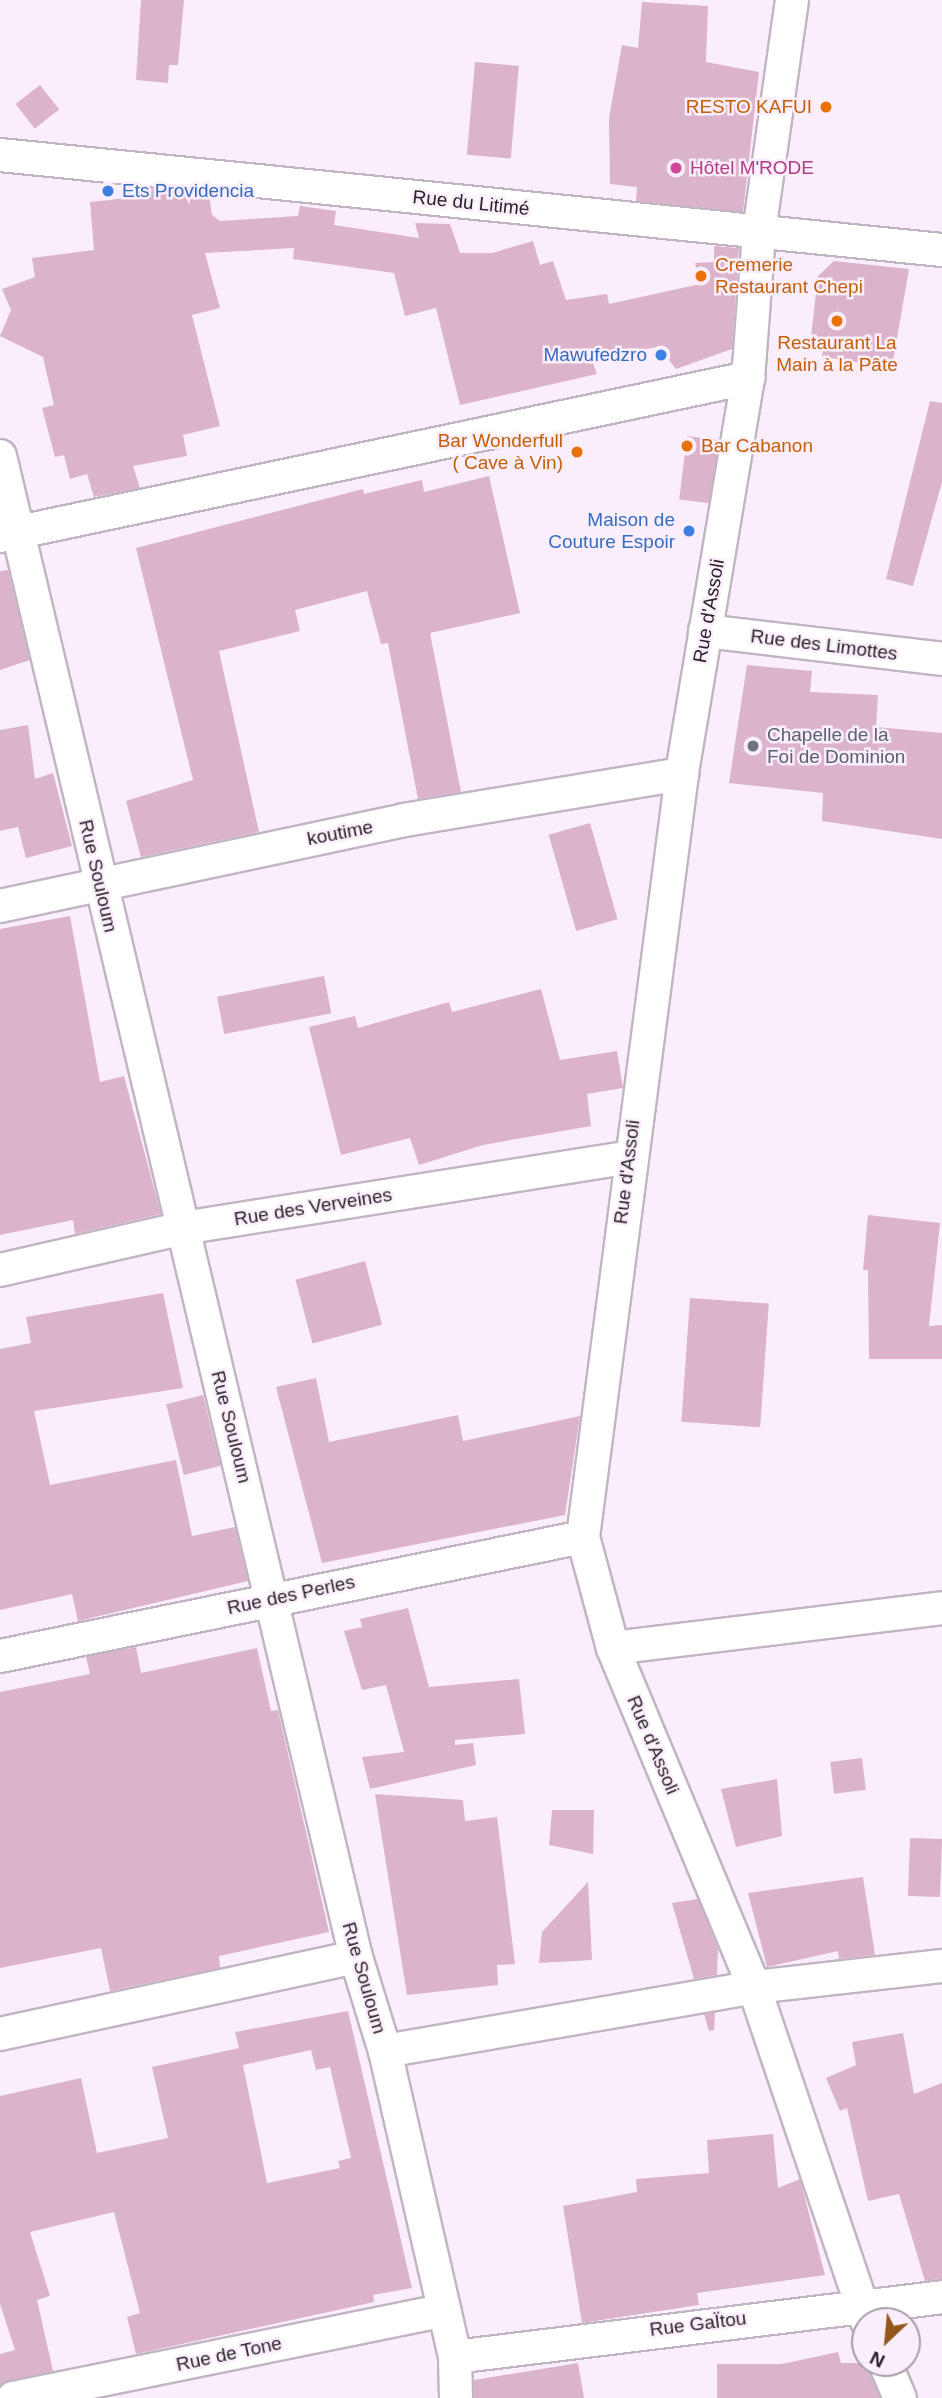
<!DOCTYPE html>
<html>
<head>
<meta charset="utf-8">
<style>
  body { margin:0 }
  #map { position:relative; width:942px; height:2398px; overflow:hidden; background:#fbeefc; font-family:Arial,sans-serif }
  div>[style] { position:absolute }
  .building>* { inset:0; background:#dbb3cb; transform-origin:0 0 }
  .roads { filter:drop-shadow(2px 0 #c2b5c3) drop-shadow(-2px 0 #c2b5c3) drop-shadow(0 2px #c2b5c3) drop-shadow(0 -2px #c2b5c3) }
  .street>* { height:32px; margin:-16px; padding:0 16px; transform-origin:16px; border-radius:16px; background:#fff }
  .dots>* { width:19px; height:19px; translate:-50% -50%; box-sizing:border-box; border:4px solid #fbeefc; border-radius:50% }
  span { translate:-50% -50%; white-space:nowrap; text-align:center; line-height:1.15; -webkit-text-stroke:5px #fbeefc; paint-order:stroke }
  .food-label { font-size:19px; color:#c56008 }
  .right { translate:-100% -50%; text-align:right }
  .left { translate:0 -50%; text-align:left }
  .hotel-label { font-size:19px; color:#b23c85 }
  .shop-label { font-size:19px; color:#366cbe }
  .street-label { font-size:19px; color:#292429 }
  .worship-label { font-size:19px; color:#5b616d }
  .north { position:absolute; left:851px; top:2307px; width:70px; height:70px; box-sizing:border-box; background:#fbeefc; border:2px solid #a79da8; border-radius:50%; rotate:206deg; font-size:19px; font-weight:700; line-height:28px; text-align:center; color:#292429 }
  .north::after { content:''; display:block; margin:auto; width:24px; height:32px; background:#94561a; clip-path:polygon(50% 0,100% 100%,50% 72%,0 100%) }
</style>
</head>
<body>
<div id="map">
  <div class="building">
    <div style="clip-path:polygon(141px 0,184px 0,178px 65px,169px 65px,168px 83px,136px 80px)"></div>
    <div style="clip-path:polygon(642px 2px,708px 6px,706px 62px,759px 72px,743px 212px,636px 201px,637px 187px,610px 184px,609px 118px,622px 45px,638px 48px)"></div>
    <div style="left:475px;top:62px;width:44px;height:93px;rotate:5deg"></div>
    <div style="left:40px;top:85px;width:31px;height:31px;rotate:52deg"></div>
    <div style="clip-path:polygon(127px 187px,209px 195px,212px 215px,220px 221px,298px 216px,300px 206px,336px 211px,334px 225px,419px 238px,415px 223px,450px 224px,460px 253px,492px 253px,533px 241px,540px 265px,553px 261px,566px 300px,607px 294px,609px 304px,700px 284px,695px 263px,714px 262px,714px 246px,739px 248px,732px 349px,676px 369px,659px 347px,591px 357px,597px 374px,460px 405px,436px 308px,405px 316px,394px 273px,293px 259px,294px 248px,205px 253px,220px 308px,192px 315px,220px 426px,183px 435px,187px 456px,133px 466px,140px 488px,94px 497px,87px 474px,70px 479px,64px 455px,55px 457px,42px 408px,54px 405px,43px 357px,0 336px,11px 310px,2px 289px,35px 277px,32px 258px,94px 250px,90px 202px,126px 198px)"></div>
    <div style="clip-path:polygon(834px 261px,909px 269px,892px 367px,822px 357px,825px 338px,811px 336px,818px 276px)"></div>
    <div style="clip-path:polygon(930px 401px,942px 403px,942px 482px,913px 586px,886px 579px)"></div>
    <div style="left:687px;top:436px;width:32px;height:64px;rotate:7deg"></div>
    <div style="clip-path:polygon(489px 476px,520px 613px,430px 633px,461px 792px,418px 799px,388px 643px,381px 644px,367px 591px,295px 610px,300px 631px,219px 651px,259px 832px,141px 857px,126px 801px,193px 780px,136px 548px,363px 489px,364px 494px,422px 480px,424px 492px)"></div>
    <div style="clip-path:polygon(8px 570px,30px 660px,0 670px,0 571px)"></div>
    <div style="clip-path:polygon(747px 665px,812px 671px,810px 692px,878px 695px,876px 727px,942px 733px,942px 839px,822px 821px,823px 793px,729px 783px)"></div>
    <div style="clip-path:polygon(28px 725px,35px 779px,53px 773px,72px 846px,26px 858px,18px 827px,0 831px,0 730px)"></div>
    <div style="left:590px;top:823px;width:100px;height:43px;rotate:74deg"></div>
    <div style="clip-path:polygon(70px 916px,100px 1082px,124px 1076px,161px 1214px,75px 1234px,73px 1220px,0 1235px,0 929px)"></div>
    <div style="left:324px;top:976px;width:38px;height:109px;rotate:79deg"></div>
    <div style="clip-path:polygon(541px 989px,560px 1060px,617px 1051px,623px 1088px,587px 1094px,591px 1126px,483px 1145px,419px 1165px,410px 1138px,341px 1155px,309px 1027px,355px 1016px,358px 1028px,449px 1002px,452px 1012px)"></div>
    <div style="clip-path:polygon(868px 1215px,940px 1223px,929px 1326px,942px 1325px,942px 1359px,869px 1359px,868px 1270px,863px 1270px)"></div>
    <div style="left:365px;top:1261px;width:66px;height:72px;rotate:75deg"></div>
    <div style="clip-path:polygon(163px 1293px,183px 1388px,34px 1411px,50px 1485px,176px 1460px,192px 1536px,235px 1527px,248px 1581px,78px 1621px,72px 1594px,0 1610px,0 1349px,31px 1343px,26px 1317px)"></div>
    <div style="left:690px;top:1298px;width:79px;height:124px;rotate:4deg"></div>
    <div style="clip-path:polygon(316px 1378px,329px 1442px,458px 1415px,463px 1441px,580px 1416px,565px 1515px,322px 1563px,276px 1387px)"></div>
    <div style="left:203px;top:1395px;width:73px;height:38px;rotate:76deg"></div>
    <div style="clip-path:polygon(408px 1608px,429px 1687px,519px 1679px,525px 1734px,455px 1740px,455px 1745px,473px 1743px,476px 1765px,370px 1789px,362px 1757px,404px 1752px,386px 1685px,362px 1690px,344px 1631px,362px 1627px,360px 1619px)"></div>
    <div style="clip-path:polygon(136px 1647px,141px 1673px,257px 1648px,271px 1711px,278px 1710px,329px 1932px,219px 1956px,220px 1968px,110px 1991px,101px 1948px,0 1968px,0 1692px,90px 1674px,86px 1657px)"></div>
    <div style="left:862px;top:1758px;width:32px;height:32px;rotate:83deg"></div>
    <div style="clip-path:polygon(777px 1779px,782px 1836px,736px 1847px,721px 1789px)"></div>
    <div style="clip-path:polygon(375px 1794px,463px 1800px,465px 1821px,497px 1817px,515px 1964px,497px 1965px,498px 1985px,407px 1995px)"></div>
    <div style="clip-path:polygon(552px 1810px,594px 1810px,593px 1854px,549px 1845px)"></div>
    <div style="left:910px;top:1838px;width:32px;height:58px;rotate:2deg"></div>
    <div style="clip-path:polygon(863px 1877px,875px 1955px,839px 1959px,838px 1951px,767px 1967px,748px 1893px)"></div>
    <div style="clip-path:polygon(588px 1882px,592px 1960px,539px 1963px,542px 1932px)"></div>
    <div style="clip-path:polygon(698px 1899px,718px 1949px,717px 1975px,694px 1979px,672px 1903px)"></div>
    <div style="clip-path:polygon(evenodd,348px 2011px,412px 2288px,373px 2295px,374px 2302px,136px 2354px,127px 2317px,140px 2313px,114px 2212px,30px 2232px,50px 2296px,37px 2300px,53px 2371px,0 2385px,0 2354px,15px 2350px,0 2304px,0 2096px,81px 2078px,97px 2153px,168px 2138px,152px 2067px,239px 2048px,235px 2032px,348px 2011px,311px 2050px,316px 2070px,330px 2067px,351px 2158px,338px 2161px,340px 2168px,267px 2183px,243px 2065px,311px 2050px)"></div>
    <div style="clip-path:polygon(715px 2012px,714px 2030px,709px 2031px,704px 2014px)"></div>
    <div style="clip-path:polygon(903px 2033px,914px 2094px,942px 2083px,942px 2279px,925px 2281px,899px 2194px,868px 2201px,847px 2108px,840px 2111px,826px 2078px,856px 2065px,852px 2042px)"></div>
    <div style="clip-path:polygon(773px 2134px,778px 2188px,800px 2179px,825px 2275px,697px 2293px,699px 2305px,582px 2323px,563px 2206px,637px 2192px,636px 2179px,709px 2173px,707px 2140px)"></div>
    <div style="clip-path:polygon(838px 2352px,841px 2363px,867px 2363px,880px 2398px,717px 2398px,717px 2364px,782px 2364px)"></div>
    <div style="clip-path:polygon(578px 2363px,584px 2398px,474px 2398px,474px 2380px)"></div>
  </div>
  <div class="roads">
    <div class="street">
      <div style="left:792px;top:0;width:235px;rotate:98.1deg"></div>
      <div style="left:759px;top:233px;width:145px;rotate:94.3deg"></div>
      <div style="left:748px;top:378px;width:401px;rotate:99.5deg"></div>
      <div style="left:682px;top:774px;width:769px;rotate:97.39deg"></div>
      <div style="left:583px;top:1537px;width:115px;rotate:74.9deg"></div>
      <div style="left:613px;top:1648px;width:367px;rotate:67.4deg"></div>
      <div style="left:754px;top:1987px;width:353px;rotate:71.3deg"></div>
      <div style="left:0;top:155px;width:947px;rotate:5.76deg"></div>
      <div style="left:0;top:456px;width:1543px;rotate:76.66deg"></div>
      <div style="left:356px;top:1957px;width:98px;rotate:72.9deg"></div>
      <div style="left:385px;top:2051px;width:314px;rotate:77.1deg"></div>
      <div style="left:455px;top:2357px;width:41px;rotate:88.6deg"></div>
      <div style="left:0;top:536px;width:765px;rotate:-11.93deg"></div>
      <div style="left:705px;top:631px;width:239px;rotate:6.7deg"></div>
      <div style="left:0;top:906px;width:413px;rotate:-12deg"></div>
      <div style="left:404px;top:820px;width:282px;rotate:-9.4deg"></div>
      <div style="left:0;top:1270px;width:188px;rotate:-12.9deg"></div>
      <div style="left:183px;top:1228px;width:452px;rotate:-9deg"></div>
      <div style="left:613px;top:1648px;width:331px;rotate:-6.9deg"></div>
      <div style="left:0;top:1656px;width:595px;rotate:-11.54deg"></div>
      <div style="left:0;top:2034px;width:364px;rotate:-12.2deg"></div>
      <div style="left:385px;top:2051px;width:375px;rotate:-9.8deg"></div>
      <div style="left:754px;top:1987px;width:189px;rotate:-6.4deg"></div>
      <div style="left:455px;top:2357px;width:491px;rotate:-7deg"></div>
      <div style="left:885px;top:2363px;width:38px;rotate:67deg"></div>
      <div style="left:13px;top:2398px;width:440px;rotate:-11.5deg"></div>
    </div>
  </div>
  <div class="dots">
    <div style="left:826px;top:107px;background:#e8710a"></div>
    <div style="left:676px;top:168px;background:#d1479c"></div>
    <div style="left:108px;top:191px;background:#3f7fe0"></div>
    <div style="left:701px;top:276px;background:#e8710a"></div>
    <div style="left:837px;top:321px;background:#e8710a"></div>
    <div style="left:661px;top:355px;background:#3f7fe0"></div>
    <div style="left:687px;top:446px;background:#e8710a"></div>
    <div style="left:577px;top:452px;background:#e8710a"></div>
    <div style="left:689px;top:531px;background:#3f7fe0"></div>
    <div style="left:753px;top:746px;background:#6b7280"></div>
  </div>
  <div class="food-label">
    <span class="right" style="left:812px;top:107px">RESTO KAFUI</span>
    <span class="left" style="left:715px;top:276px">Cremerie<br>Restaurant Chepi</span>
    <span style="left:837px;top:354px">Restaurant La<br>Main à la Pâte</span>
    <span class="right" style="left:563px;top:452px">Bar Wonderfull<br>( Cave à Vin)</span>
    <span class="left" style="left:701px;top:446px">Bar Cabanon</span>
  </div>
  <div class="hotel-label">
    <span class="left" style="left:690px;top:168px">Hôtel M'RODE</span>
  </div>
  <div class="shop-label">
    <span class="left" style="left:122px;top:191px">Ets Providencia</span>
    <span class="right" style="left:647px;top:355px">Mawufedzro</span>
    <span class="right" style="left:675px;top:531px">Maison de<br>Couture Espoir</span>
  </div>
  <div class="street-label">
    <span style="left:471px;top:203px;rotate:6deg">Rue du Litimé</span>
    <span style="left:709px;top:611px;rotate:-80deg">Rue d'Assoli</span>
    <span style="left:824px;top:645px;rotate:7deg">Rue des Limottes</span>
    <span style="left:340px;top:833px;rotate:-11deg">koutime</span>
    <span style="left:98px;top:876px;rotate:77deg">Rue Souloum</span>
    <span style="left:627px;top:1172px;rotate:-83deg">Rue d'Assoli</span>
    <span style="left:313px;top:1207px;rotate:-9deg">Rue des Verveines</span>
    <span style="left:231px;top:1427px;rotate:76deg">Rue Souloum</span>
    <span style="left:291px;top:1595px;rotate:-12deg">Rue des Perles</span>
    <span style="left:653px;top:1745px;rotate:67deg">Rue d'Assoli</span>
    <span style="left:364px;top:1978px;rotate:74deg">Rue Souloum</span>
    <span style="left:698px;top:2324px;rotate:-7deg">Rue GaÏtou</span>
    <span style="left:229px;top:2354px;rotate:-12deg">Rue de Tone</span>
  </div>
  <div class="worship-label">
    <span class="left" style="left:767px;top:746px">Chapelle de la<br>Foi de Dominion</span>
  </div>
  <div class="north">N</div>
</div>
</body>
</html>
